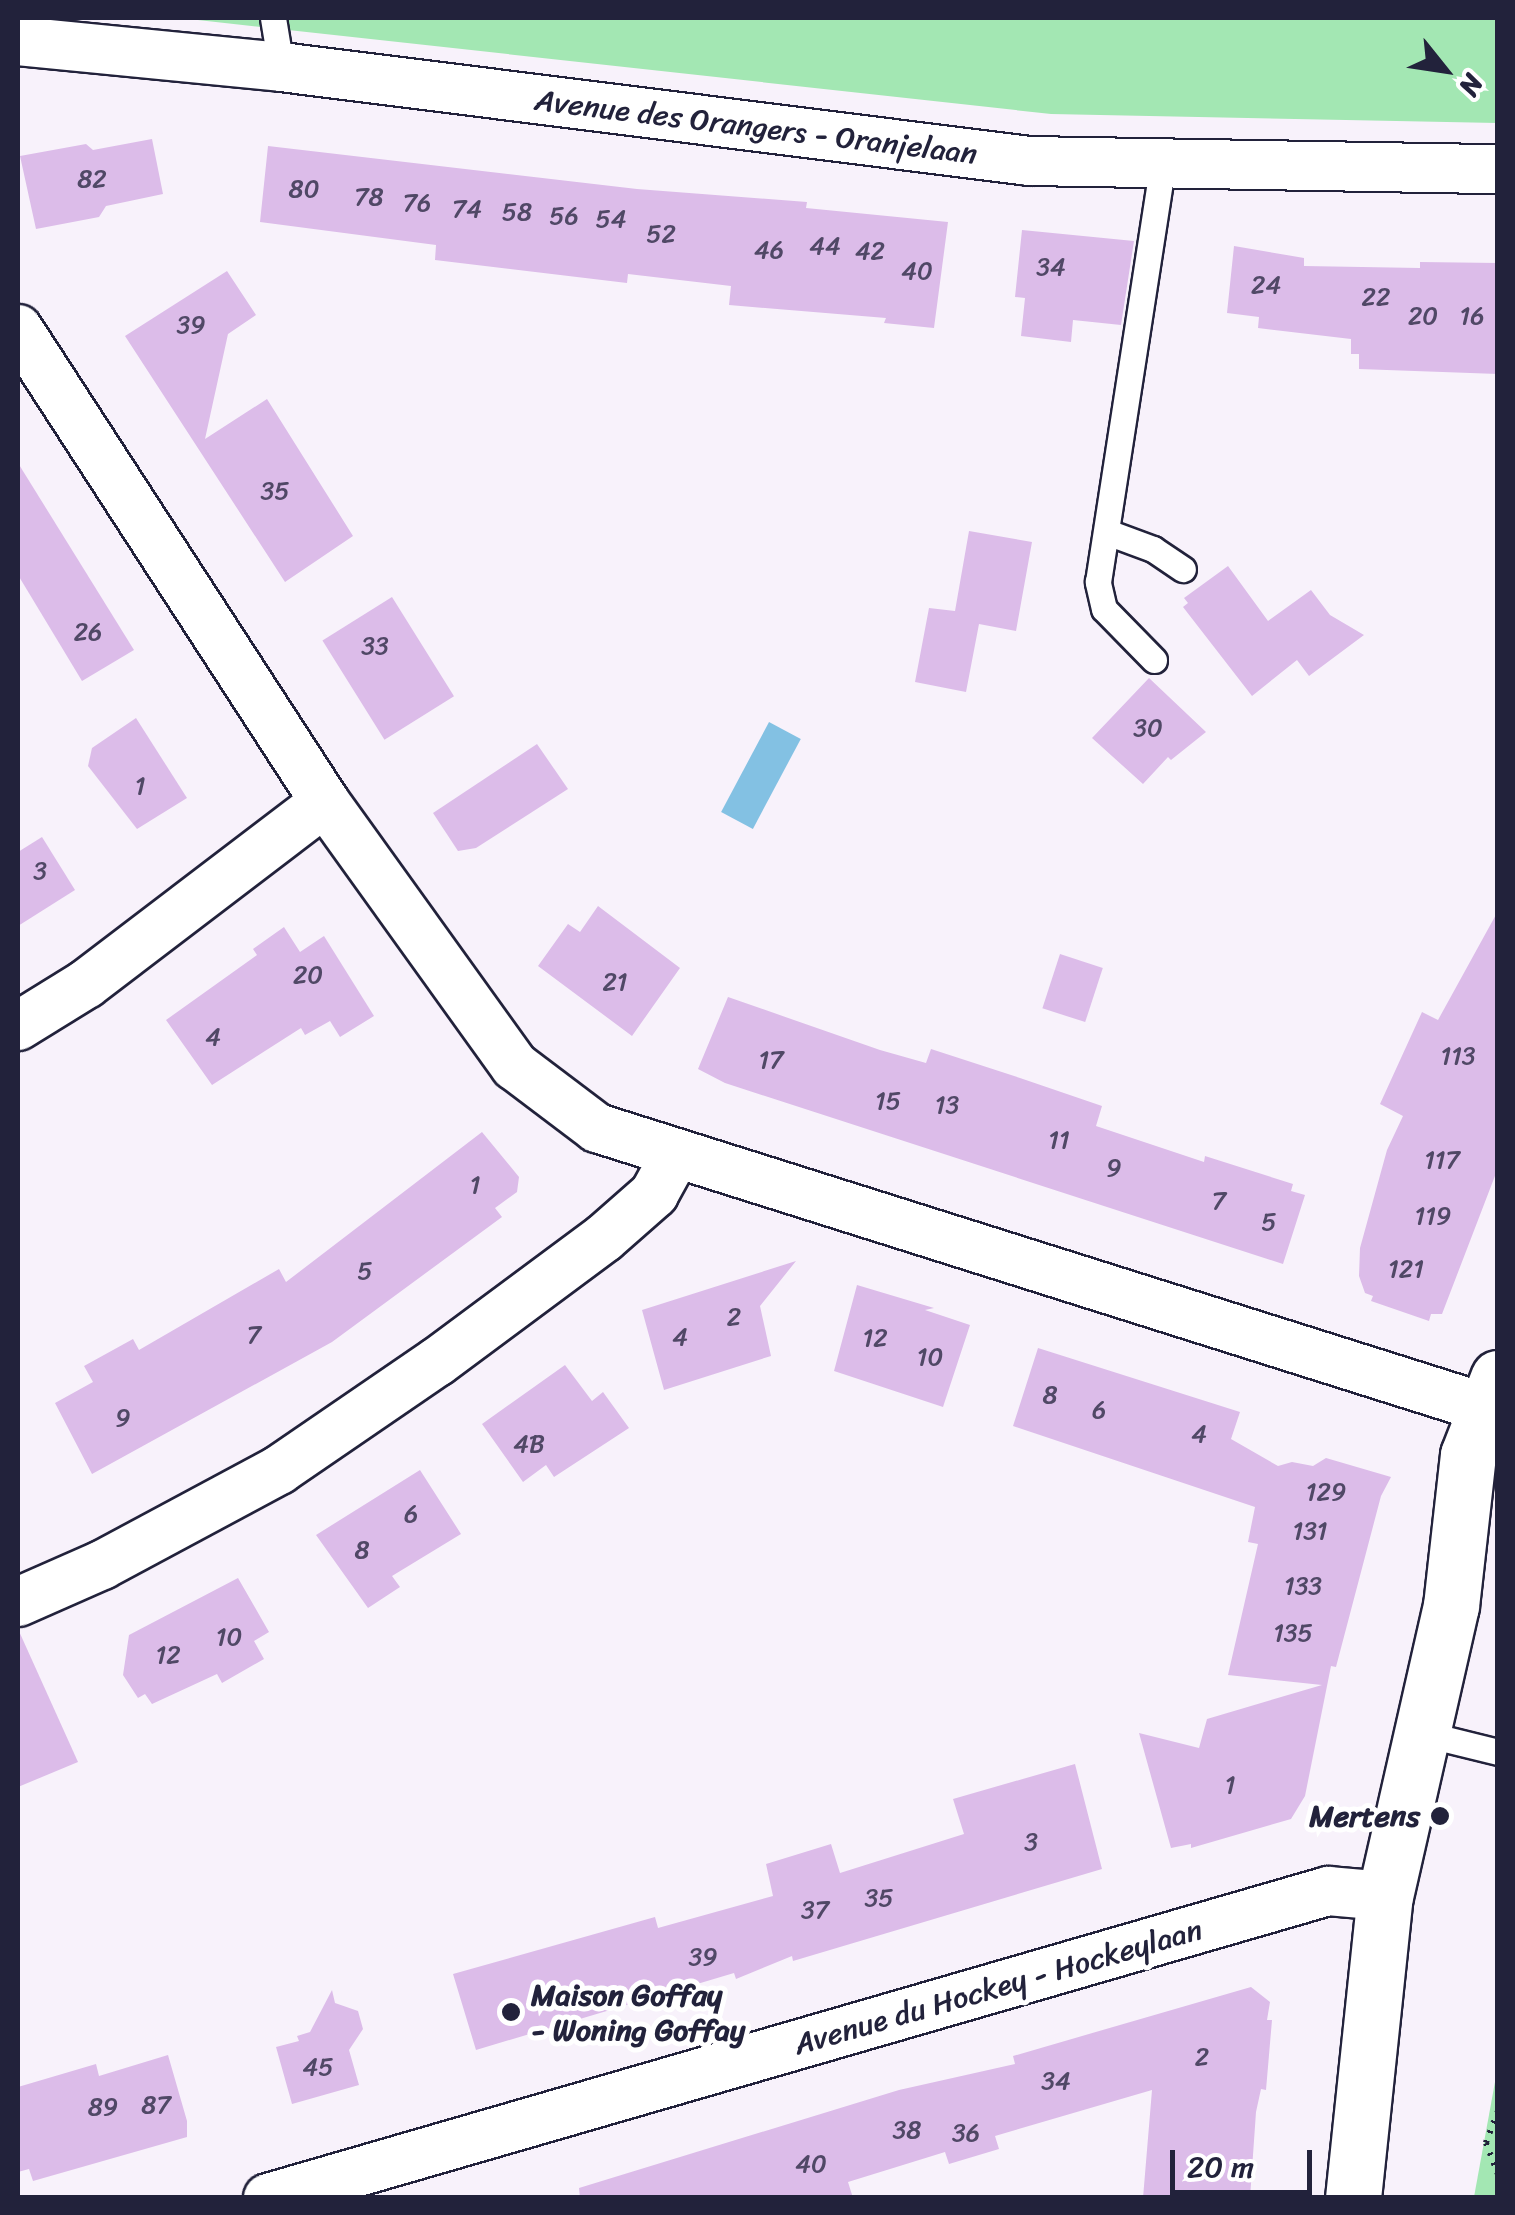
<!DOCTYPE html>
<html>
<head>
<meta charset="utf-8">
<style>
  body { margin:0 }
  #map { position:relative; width:1515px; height:2215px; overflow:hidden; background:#f8f2fb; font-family:Sriracha,sans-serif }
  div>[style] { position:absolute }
  .green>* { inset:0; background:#a3e7b3 }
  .water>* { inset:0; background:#83c1e3; transform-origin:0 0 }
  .building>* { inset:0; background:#dcbce9; transform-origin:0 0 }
  .path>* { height:6px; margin-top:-3px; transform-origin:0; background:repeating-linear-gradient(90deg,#22223b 0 2.5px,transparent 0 10.5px) }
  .roads { filter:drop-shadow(2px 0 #22223b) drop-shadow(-2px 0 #22223b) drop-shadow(0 2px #22223b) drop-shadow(0 -2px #22223b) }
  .service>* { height:25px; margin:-12.5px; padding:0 12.5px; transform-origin:12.5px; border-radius:12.5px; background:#fff }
  .minor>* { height:48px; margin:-24px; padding:0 24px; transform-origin:24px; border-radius:24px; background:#fff }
  .tertiary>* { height:55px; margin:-27.5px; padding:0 27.5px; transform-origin:27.5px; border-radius:27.5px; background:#fff }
  .dots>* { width:28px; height:28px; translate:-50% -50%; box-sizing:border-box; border:5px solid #fff; border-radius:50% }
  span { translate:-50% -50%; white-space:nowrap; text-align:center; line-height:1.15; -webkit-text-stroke:10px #fff; paint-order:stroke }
  .number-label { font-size:25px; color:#504866 }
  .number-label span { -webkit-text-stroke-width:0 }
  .street-label { font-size:30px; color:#22223b }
  .poi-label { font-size:30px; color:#22223b; font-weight:700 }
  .right { translate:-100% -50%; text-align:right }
  .left { translate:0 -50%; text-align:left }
  .frame { position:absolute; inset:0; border:20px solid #22223b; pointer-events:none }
  .north { position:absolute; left:1395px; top:20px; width:100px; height:100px; -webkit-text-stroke:8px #fff; paint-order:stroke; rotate:120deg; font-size:28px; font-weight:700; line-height:40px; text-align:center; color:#22223b }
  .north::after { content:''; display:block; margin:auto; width:35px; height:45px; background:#22223b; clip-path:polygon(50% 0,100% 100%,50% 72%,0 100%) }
  .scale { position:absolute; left:1170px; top:2150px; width:142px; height:45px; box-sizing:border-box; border:5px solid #22223b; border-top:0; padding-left:12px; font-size:30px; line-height:35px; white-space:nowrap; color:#22223b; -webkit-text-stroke:8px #fff; paint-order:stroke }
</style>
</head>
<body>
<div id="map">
  <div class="green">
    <div style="clip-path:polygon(180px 18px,1497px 18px,1497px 123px,1051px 114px)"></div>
    <div style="clip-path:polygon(1497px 2071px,1497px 2197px,1474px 2197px)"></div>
  </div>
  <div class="water">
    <div style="left:769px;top:722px;width:36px;height:102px;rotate:28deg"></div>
  </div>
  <div class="building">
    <div style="clip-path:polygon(152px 139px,163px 194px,106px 206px,99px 217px,36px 229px,20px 156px,86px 144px,93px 150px)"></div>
    <div style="clip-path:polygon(268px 146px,637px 189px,807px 202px,806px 208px,948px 222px,934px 328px,884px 323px,886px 318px,729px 305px,731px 286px,628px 274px,627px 283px,435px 260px,436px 245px,260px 222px)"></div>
    <div style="clip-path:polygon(1022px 230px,1134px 241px,1121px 325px,1073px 320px,1071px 342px,1021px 336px,1025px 298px,1015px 297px)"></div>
    <div style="clip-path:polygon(1234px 246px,1304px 258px,1304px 266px,1420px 268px,1420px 262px,1498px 263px,1498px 374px,1359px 369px,1359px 354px,1351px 354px,1351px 339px,1258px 328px,1259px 317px,1227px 313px)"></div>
    <div style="clip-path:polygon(227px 271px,256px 315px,228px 334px,205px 439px,267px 399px,353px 536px,285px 582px,125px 336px)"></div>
    <div style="clip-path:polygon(18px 463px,134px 650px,82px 681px,18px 575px)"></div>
    <div style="clip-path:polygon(969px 531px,1032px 542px,1016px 631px,979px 624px,966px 692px,915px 682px,929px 608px,955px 611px)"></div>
    <div style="clip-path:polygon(1228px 566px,1268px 621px,1311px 590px,1330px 615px,1364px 635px,1309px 676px,1297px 660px,1252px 696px,1183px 607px,1188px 603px,1184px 598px)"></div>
    <div style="left:392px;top:597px;width:117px;height:82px;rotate:58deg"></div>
    <div style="clip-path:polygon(1149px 678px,1206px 732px,1171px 760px,1168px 757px,1143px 784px,1092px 738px)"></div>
    <div style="clip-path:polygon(136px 718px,187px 798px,137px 829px,88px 766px,92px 748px)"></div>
    <div style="clip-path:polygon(537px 744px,568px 789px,476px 848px,458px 851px,433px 813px)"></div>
    <div style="clip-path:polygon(42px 837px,75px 890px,18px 926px,18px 852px)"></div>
    <div style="clip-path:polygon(598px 906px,680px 968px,632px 1036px,538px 966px,568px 924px,580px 932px)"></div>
    <div style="clip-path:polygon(1498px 911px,1498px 1168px,1442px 1314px,1431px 1314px,1429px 1321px,1371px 1301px,1373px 1296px,1365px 1293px,1359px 1276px,1360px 1248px,1387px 1150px,1403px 1116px,1380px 1104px,1422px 1012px,1438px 1020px)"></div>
    <div style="clip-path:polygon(284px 927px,300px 952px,324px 936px,374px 1016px,340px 1037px,330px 1021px,305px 1035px,301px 1028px,212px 1085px,166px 1020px,257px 955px,253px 949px)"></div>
    <div style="left:1060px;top:954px;width:45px;height:57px;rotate:18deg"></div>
    <div style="clip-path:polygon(728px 997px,880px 1050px,926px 1063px,931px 1049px,1020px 1078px,1102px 1106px,1096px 1126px,1204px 1162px,1205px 1156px,1293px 1184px,1291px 1191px,1305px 1195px,1283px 1264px,725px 1083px,698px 1069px)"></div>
    <div style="clip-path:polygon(482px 1132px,519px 1177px,517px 1192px,495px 1208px,502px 1217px,332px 1342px,92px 1474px,55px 1403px,93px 1382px,84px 1366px,133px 1339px,139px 1350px,279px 1269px,286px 1282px)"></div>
    <div style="clip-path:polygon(796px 1261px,760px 1306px,771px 1356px,664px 1390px,642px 1310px)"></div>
    <div style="clip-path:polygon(857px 1285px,934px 1308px,925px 1310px,970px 1325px,943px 1407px,834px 1371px)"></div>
    <div style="clip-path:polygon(1038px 1348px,1240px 1412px,1231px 1439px,1278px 1466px,1292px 1462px,1313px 1466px,1326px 1458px,1391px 1477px,1381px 1496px,1336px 1667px,1331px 1666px,1305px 1796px,1291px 1819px,1191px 1848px,1191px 1844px,1171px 1848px,1139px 1733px,1199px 1748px,1207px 1719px,1322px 1685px,1228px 1675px,1258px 1544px,1248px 1542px,1255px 1507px,1013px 1426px)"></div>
    <div style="clip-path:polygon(565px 1365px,592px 1401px,603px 1392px,629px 1428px,554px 1477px,546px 1465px,523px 1482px,482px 1424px)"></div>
    <div style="clip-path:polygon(420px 1470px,461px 1534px,392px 1576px,400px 1587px,368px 1608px,316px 1535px)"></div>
    <div style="clip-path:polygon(238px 1578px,269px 1632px,254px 1641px,264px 1659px,222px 1683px,217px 1674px,152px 1704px,145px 1694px,138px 1698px,123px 1675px,129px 1635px)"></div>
    <div style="clip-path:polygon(18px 1629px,78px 1762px,18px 1787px)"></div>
    <div style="clip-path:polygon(1075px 1764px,1102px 1869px,793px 1961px,792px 1956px,736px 1979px,734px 1973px,476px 2050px,453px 1974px,655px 1917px,658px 1928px,773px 1896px,766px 1864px,831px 1844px,840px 1873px,964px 1834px,953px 1799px)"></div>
    <div style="clip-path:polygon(1251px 1987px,1270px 2002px,1267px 2020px,1272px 2020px,1266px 2090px,1261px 2089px,1256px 2112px,1250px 2198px,1143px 2198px,1152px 2090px,995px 2136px,999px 2149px,949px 2164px,945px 2152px,848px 2182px,853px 2198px,580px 2198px,579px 2188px,899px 2090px,1015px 2064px,1013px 2056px)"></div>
    <div style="clip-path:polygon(332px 1990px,335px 2003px,358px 2011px,363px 2029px,349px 2050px,359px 2085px,292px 2104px,276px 2047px,299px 2041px,297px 2036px,310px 2032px)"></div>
    <div style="clip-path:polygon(168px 2055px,187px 2121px,187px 2137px,33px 2181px,29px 2169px,18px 2172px,18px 2087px,96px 2064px,99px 2076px)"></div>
  </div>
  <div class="path">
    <div style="left:1498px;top:2111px;width:34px;rotate:111deg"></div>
    <div style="left:1486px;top:2143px;width:34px;rotate:69deg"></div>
  </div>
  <div class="roads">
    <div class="service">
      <div style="left:273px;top:18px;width:50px;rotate:80.7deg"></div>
      <div style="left:1107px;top:532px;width:49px;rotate:20.3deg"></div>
      <div style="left:1153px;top:549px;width:36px;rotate:34deg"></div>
      <div style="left:1154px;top:660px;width:71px;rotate:-134.4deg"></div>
      <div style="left:1104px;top:609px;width:28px;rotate:-103deg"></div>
      <div style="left:1098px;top:582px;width:424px;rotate:-81.2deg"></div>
      <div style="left:1421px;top:1733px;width:79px;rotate:13.9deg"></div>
    </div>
    <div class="minor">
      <div style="left:18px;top:41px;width:264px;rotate:5.6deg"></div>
      <div style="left:281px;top:67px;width:754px;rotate:7.16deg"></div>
      <div style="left:1029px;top:161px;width:469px;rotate:1deg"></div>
      <div style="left:18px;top:329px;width:564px;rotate:57.01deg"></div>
      <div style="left:325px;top:802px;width:325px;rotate:54.3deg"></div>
      <div style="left:515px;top:1066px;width:103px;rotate:37.1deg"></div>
      <div style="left:597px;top:1128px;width:945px;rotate:17.5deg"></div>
      <div style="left:18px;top:1026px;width:80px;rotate:-31.7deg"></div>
      <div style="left:86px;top:984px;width:300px;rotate:-37.3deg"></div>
      <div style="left:18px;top:1602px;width:92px;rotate:-23.8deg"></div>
      <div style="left:102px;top:1565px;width:201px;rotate:-28.2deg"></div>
      <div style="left:279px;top:1470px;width:191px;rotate:-34.4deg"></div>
      <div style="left:437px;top:1362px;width:208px;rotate:-36.6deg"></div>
      <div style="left:604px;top:1238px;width:67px;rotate:-41.3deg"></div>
      <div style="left:654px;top:1194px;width:46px;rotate:-61.2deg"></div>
      <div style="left:268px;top:2198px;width:1104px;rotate:-16.15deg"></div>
      <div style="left:1328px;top:1891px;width:57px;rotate:5deg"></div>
    </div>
    <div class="tertiary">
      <div style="left:1353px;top:2198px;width:304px;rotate:-84deg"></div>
      <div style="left:1385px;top:1896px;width:297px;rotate:-77.2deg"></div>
      <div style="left:1451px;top:1606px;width:152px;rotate:-83.6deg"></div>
      <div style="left:1468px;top:1455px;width:83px;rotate:-68.7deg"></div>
    </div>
  </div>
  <div class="dots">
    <div style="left:1440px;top:1816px;background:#22223b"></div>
    <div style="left:511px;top:2012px;background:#22223b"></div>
  </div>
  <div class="number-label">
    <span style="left:92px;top:179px">82</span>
    <span style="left:304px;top:189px">80</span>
    <span style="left:369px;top:197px">78</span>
    <span style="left:417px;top:203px">76</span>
    <span style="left:467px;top:209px">74</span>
    <span style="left:517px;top:212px">58</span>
    <span style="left:564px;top:216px">56</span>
    <span style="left:611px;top:219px">54</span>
    <span style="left:661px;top:234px">52</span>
    <span style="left:825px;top:246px">44</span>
    <span style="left:769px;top:250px">46</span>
    <span style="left:870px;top:251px">42</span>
    <span style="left:1051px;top:267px">34</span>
    <span style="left:917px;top:271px">40</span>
    <span style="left:1266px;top:285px">24</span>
    <span style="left:1376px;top:297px">22</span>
    <span style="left:1423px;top:316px">20</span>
    <span style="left:1472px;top:316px">16</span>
    <span style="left:191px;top:325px">39</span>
    <span style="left:275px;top:491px">35</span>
    <span style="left:88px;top:632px">26</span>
    <span style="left:375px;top:646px">33</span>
    <span style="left:1148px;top:728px">30</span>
    <span style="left:140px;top:786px">1</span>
    <span style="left:40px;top:871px">3</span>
    <span style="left:308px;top:975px">20</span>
    <span style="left:615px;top:982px">21</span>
    <span style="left:213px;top:1037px">4</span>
    <span style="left:1458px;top:1056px">113</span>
    <span style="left:771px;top:1060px">17</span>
    <span style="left:888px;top:1101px">15</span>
    <span style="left:947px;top:1105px">13</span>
    <span style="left:1059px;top:1140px">11</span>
    <span style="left:1442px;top:1160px">117</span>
    <span style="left:1114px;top:1168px">9</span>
    <span style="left:475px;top:1185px">1</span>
    <span style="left:1219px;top:1201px">7</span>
    <span style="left:1433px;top:1216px">119</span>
    <span style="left:1269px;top:1222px">5</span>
    <span style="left:1406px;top:1269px">121</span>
    <span style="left:365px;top:1271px">5</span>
    <span style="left:734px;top:1317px">2</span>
    <span style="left:254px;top:1335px">7</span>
    <span style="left:680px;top:1337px">4</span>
    <span style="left:875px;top:1338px">12</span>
    <span style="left:930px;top:1357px">10</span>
    <span style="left:1050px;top:1395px">8</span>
    <span style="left:1099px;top:1410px">6</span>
    <span style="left:123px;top:1418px">9</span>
    <span style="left:1199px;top:1434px">4</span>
    <span style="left:529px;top:1444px">4B</span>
    <span style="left:1326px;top:1492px">129</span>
    <span style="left:411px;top:1514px">6</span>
    <span style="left:1310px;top:1531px">131</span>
    <span style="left:362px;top:1550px">8</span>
    <span style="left:1303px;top:1586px">133</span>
    <span style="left:1293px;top:1633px">135</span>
    <span style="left:229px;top:1637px">10</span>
    <span style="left:168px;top:1655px">12</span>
    <span style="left:1230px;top:1785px">1</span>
    <span style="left:1031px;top:1842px">3</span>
    <span style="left:879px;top:1898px">35</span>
    <span style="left:815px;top:1910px">37</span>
    <span style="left:703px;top:1957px">39</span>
    <span style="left:1202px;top:2057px">2</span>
    <span style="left:318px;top:2067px">45</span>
    <span style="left:1056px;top:2081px">34</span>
    <span style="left:156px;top:2105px">87</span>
    <span style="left:103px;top:2107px">89</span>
    <span style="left:907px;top:2130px">38</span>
    <span style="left:966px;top:2133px">36</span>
    <span style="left:811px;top:2164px">40</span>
  </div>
  <div class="street-label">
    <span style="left:756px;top:127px;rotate:7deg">Avenue des Orangers - Oranjelaan</span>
    <span style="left:998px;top:1987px;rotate:-16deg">Avenue du Hockey - Hockeylaan</span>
  </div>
  <div class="poi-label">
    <span class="right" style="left:1420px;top:1816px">Mertens</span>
    <span class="left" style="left:531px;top:2012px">Maison Goffay<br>- Woning Goffay</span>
  </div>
  <div class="frame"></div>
  <div class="north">N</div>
  <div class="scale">20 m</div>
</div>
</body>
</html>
